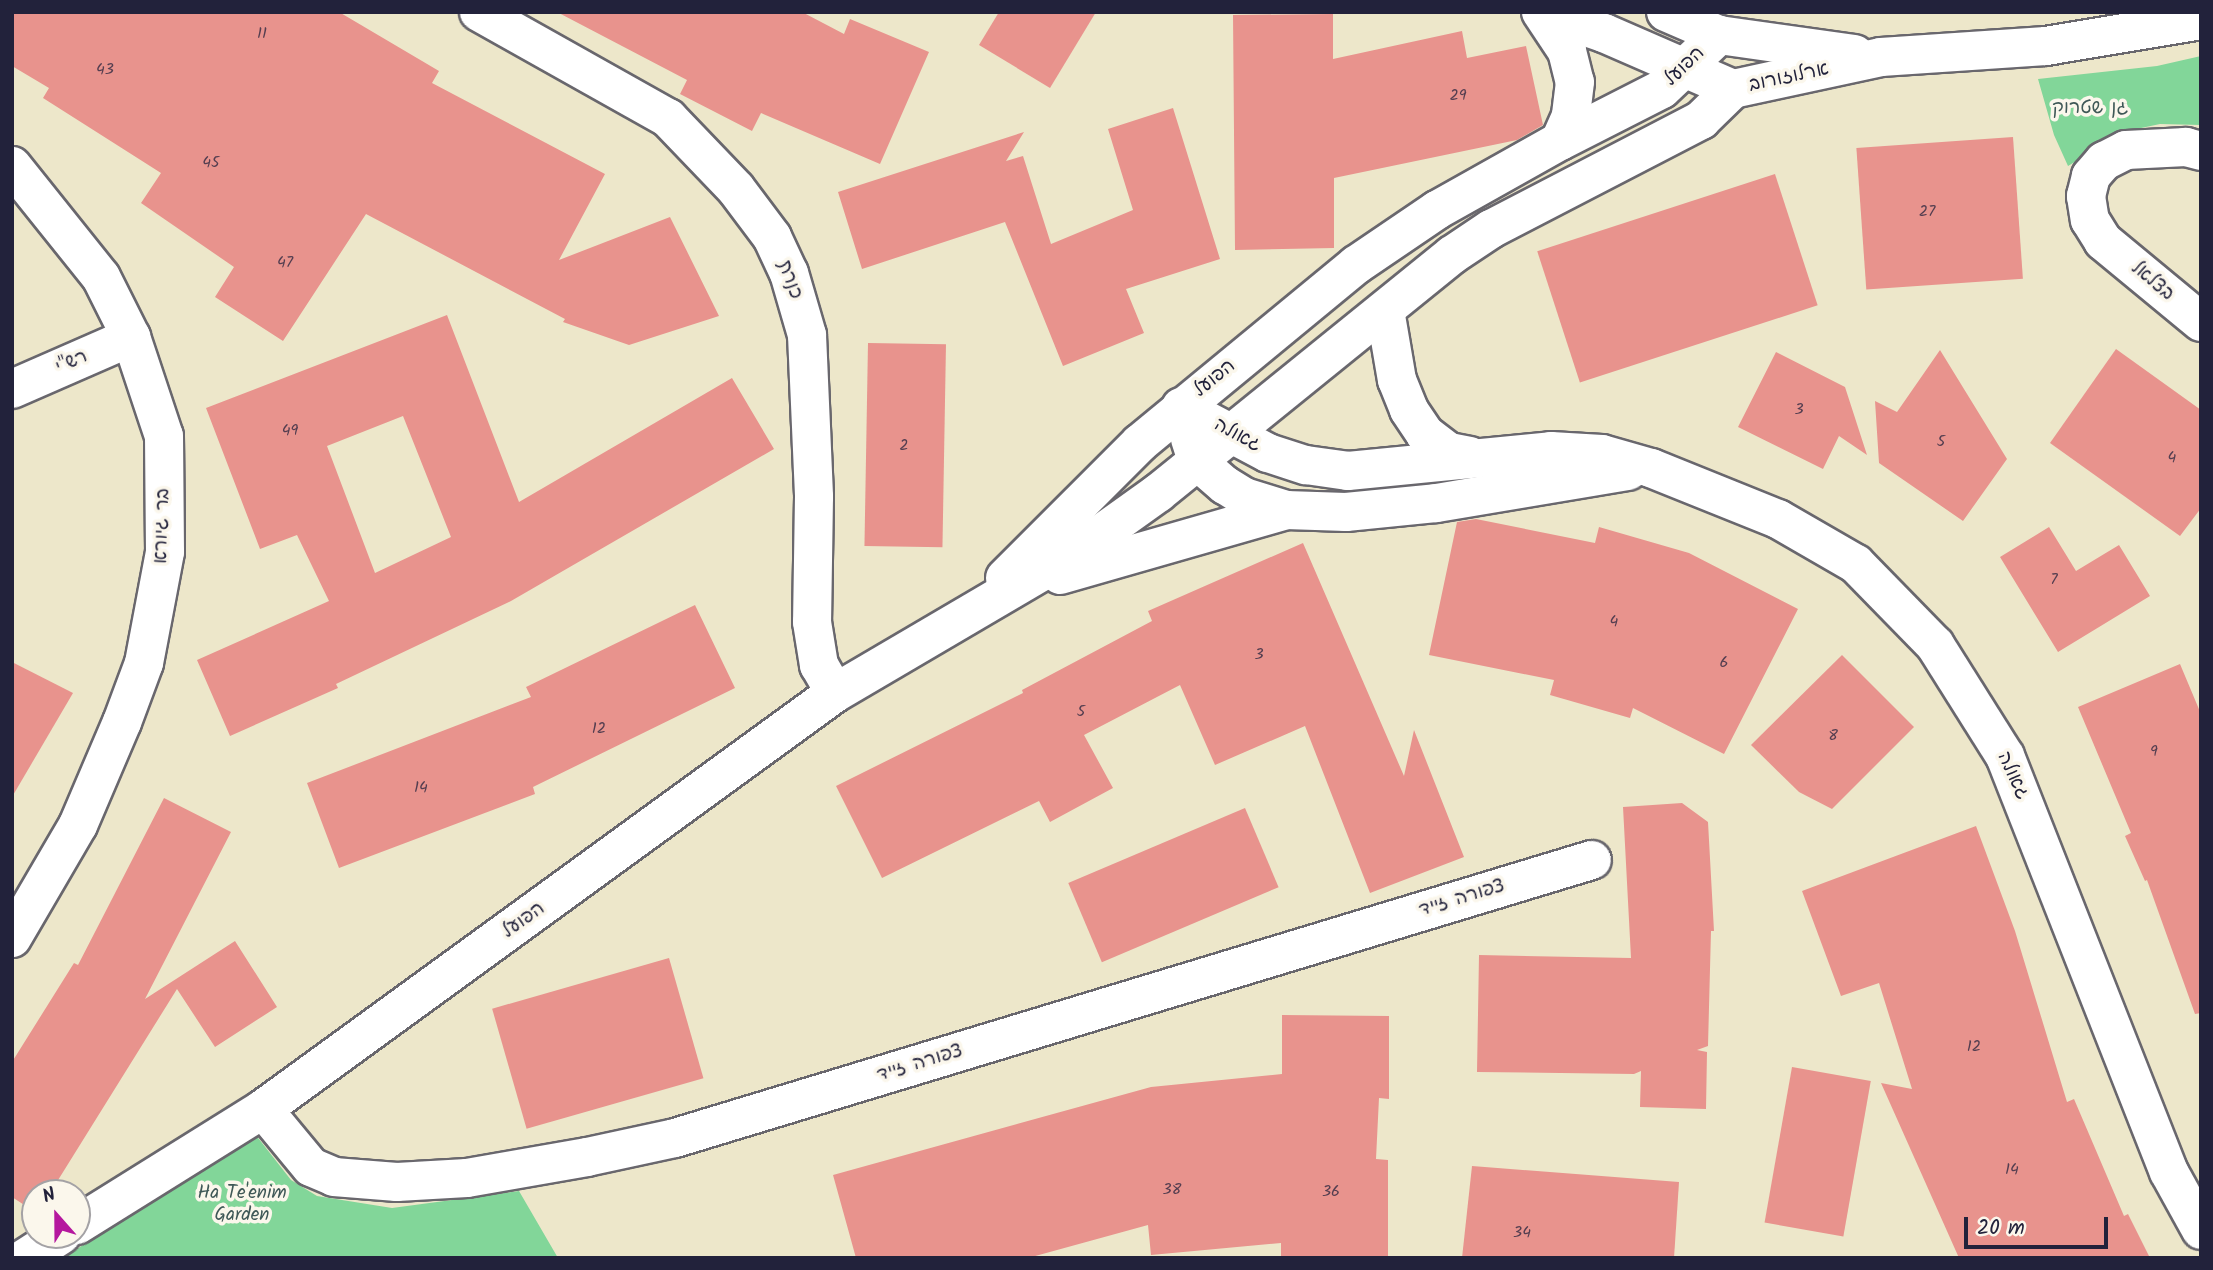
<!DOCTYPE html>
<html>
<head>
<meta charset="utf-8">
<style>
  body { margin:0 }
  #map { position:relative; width:2213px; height:1270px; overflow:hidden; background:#ede7ca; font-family:Kalam,"Playpen Sans Hebrew",sans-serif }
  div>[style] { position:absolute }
  .green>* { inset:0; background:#82d699 }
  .building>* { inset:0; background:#e8938d; transform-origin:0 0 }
  .roads { filter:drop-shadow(2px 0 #69676d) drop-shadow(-2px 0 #69676d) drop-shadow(0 2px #69676d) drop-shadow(0 -2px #69676d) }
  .street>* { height:38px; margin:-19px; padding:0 19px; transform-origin:19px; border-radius:19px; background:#fff }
  .secondary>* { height:38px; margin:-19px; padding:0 19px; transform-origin:19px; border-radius:19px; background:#fff }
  span { translate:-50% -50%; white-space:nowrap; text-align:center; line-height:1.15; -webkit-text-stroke:7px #fbf7ec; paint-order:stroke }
  .number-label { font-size:16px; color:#543e50 }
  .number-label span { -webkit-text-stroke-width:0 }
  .street-label { font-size:19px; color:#22223b }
  .park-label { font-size:19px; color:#3f5857 }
  .frame { position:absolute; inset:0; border:14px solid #22223b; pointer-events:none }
  .north { position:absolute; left:21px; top:1179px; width:70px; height:70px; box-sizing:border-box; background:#fbf7ec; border:2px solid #a4a2a5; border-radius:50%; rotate:339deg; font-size:19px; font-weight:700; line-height:28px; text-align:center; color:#22223b }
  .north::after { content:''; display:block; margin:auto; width:24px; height:32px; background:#b5179e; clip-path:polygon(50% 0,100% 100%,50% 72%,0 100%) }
  .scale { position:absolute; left:1964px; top:1217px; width:144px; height:32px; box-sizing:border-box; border:4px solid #22223b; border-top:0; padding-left:9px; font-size:21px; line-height:24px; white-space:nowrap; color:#22223b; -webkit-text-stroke:5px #fbf7ec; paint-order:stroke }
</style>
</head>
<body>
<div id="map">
  <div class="green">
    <div style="clip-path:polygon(2201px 56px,2201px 125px,2160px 124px,2127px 131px,2068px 166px,2054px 135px,2038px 79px,2157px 66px)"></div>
    <div style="clip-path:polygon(255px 1134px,291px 1180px,317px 1196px,392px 1208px,519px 1191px,558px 1258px,63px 1258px)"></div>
  </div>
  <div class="building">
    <div style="clip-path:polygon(12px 12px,339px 12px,439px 71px,432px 83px,605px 174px,559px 260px,670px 217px,719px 316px,629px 345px,563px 322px,565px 319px,366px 214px,283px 341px,215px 297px,234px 267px,141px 203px,161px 173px,43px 98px,49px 88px,12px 66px)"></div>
    <div style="clip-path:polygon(557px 12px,802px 12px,844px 34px,850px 19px,929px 52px,880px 164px,761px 113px,752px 131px,680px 94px,687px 80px)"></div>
    <div style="clip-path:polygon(999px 12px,1096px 12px,1050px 88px,979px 45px)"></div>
    <div style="clip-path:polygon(1333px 14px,1333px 59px,1462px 31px,1467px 58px,1526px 46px,1543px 125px,1517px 140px,1334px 178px,1334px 248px,1235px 250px,1233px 15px)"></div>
    <div style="clip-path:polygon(1173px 108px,1220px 259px,1126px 289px,1144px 333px,1063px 366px,1005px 222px,862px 269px,838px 192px,1024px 132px,1006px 161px,1023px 156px,1051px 244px,1133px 210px,1108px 129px)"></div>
    <div style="left:2013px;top:137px;width:142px;height:157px;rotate:86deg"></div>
    <div style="left:1775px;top:174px;width:138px;height:250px;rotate:72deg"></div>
    <div style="clip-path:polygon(evenodd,447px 315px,519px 502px,732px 378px,774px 449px,511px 601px,336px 684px,338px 688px,230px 736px,197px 660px,329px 601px,297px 535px,260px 549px,206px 408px,447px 315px,403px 416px,451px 537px,375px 573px,327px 446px,403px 416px)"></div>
    <div style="left:868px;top:343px;width:78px;height:203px;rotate:1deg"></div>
    <div style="clip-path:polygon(2116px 349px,2201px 410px,2201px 508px,2180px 536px,2050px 443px)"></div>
    <div style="clip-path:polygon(1940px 350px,2007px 459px,1963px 521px,1879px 463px,1875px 401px,1897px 412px)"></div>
    <div style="clip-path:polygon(1776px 352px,1845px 387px,1867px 455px,1839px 436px,1823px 469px,1738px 427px)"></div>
    <div style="clip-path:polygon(1476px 519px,1595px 543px,1599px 527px,1689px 553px,1798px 609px,1724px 754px,1633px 708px,1630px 718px,1550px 695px,1554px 680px,1429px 655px,1457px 522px)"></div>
    <div style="clip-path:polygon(2049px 527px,2076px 571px,2119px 545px,2150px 596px,2058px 652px,2000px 557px)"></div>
    <div style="clip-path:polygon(1303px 543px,1404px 776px,1414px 730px,1464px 857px,1370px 893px,1305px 726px,1215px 765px,1180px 685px,1084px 735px,1113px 788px,1050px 822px,1039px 801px,882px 878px,836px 786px,1023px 693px,1022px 690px,1152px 621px,1148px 611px)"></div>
    <div style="clip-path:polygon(695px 605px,735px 688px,533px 787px,535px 794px,339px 868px,307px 783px,531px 697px,526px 687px)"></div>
    <div style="clip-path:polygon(1842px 655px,1914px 727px,1832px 809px,1799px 792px,1751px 745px)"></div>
    <div style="clip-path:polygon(12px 662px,73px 693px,12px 797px)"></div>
    <div style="clip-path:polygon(2180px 664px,2201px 714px,2201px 1013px,2195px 1014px,2147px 880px,2145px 881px,2125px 836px,2131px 833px,2078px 707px)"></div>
    <div style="clip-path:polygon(164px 798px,231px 832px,145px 999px,235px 941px,277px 1007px,215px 1047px,177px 989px,50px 1193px,35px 1193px,35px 1212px,12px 1197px,12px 1062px,74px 963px,78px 965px)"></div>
    <div style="clip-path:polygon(1682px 803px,1708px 822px,1714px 931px,1711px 931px,1708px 1046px,1697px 1050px,1707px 1052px,1706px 1109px,1640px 1107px,1641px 1071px,1634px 1074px,1477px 1072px,1479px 955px,1631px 958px,1623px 807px)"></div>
    <div style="left:1245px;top:808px;width:86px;height:192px;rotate:67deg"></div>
    <div style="clip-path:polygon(1976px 826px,2015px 931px,2067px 1102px,2074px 1099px,2124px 1216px,2128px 1214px,2150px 1258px,1959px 1258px,1881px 1083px,1912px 1089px,1879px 983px,1841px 996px,1802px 891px)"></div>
    <div style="left:669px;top:958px;width:125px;height:184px;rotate:74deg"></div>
    <div style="clip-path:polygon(1282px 1015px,1389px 1016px,1389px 1099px,1379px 1098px,1376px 1159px,1388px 1160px,1388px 1258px,1281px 1258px,1281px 1243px,1151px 1255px,1148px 1225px,1028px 1258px,856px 1258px,833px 1175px,1151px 1087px,1282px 1074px)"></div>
    <div style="left:1792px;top:1067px;width:80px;height:158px;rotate:10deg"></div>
    <div style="clip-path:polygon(1472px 1166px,1679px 1182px,1674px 1258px,1462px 1258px)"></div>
  </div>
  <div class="roads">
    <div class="street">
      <div style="left:479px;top:12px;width:217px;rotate:29.3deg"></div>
      <div style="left:668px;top:118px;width:98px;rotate:46.2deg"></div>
      <div style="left:736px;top:189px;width:60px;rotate:53.1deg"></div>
      <div style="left:772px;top:237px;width:40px;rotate:65deg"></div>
      <div style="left:789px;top:273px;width:65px;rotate:73.8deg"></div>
      <div style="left:807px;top:335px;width:162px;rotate:87.5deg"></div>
      <div style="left:814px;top:497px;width:125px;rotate:90.9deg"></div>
      <div style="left:812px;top:622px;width:44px;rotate:80.8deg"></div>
      <div style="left:819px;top:665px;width:32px;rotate:60deg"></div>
      <div style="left:2201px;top:151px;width:16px;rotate:-165deg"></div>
      <div style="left:2186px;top:147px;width:60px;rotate:177.1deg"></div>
      <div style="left:2126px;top:150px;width:25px;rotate:153deg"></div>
      <div style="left:2104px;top:161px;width:20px;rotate:131deg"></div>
      <div style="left:2091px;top:176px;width:21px;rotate:104deg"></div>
      <div style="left:2086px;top:196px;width:24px;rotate:81deg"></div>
      <div style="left:2090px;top:220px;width:25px;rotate:58deg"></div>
      <div style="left:2103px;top:241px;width:127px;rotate:39.6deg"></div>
      <div style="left:12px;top:166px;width:142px;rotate:51.3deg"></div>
      <div style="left:101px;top:277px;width:67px;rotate:63.4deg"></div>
      <div style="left:131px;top:337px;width:104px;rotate:71.6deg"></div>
      <div style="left:164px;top:436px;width:116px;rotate:89.5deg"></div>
      <div style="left:165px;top:552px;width:113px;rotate:100.7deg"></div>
      <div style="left:144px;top:663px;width:63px;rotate:110.4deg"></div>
      <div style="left:122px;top:722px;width:112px;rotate:113.1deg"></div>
      <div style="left:78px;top:825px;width:131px;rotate:120.3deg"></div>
      <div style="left:12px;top:389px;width:130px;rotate:-23.6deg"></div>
      <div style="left:263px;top:1109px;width:75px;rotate:50.4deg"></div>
      <div style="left:311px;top:1167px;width:25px;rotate:23deg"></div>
      <div style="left:334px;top:1177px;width:63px;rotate:4.5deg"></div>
      <div style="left:397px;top:1182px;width:70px;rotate:-3.3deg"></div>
      <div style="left:467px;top:1178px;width:122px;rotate:-9.9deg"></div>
      <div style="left:587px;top:1157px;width:90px;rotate:-12.2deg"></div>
      <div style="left:675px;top:1138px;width:958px;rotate:-16.87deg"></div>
    </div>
    <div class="secondary">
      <div style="left:1541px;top:12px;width:47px;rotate:56.3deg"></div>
      <div style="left:1567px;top:51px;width:32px;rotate:76deg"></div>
      <div style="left:1575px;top:82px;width:34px;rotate:97deg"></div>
      <div style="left:1571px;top:116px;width:27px;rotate:114deg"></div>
      <div style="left:1543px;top:12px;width:65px;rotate:19deg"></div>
      <div style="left:1604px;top:33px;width:141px;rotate:23.5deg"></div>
      <div style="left:1733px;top:89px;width:151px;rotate:-12.2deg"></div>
      <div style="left:1881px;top:57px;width:165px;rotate:-3.8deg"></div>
      <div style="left:2046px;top:46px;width:157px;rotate:-9.5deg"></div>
      <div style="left:1666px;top:12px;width:58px;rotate:23.5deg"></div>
      <div style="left:1719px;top:35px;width:137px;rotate:8deg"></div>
      <div style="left:1385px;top:310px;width:71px;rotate:80.3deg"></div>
      <div style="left:1397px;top:380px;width:32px;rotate:68deg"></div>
      <div style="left:1409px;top:410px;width:29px;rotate:56deg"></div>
      <div style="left:1425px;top:434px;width:30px;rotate:37deg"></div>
      <div style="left:1449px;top:452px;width:21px;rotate:11deg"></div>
      <div style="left:1181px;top:407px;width:98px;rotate:27.9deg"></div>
      <div style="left:1268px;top:453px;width:40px;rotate:18deg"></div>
      <div style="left:1306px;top:465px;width:42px;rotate:8.1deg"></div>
      <div style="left:1348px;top:471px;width:204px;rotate:-5.6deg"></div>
      <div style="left:1551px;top:451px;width:51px;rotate:3.4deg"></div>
      <div style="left:1602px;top:454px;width:51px;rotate:15.9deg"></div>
      <div style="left:1651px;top:468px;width:137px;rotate:21.9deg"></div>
      <div style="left:1778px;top:519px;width:90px;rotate:30deg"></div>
      <div style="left:1856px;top:564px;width:113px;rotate:45.7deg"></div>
      <div style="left:1935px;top:645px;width:131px;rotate:57.8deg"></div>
      <div style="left:2005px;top:756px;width:447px;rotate:68.5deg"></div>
      <div style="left:2169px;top:1172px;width:66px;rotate:61.1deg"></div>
      <div style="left:1190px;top:439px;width:23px;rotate:72deg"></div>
      <div style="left:1197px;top:461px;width:37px;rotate:41deg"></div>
      <div style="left:1225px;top:485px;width:22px;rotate:32deg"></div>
      <div style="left:1244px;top:497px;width:44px;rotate:17.2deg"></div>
      <div style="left:1286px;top:510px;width:60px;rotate:1.9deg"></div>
      <div style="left:1346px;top:512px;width:90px;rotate:-5.7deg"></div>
      <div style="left:1436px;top:503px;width:195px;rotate:-9.5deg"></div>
      <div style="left:1060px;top:575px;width:235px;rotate:-16deg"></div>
      <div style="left:1005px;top:578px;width:191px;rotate:-45deg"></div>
      <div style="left:1140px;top:443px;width:280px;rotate:-39.5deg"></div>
      <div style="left:1356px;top:265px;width:98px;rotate:-34.2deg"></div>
      <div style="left:1437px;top:210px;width:141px;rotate:-29.3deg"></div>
      <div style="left:1560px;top:141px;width:114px;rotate:-27deg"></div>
      <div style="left:1662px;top:89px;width:79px;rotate:-43.5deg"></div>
      <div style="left:77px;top:1225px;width:219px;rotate:-31.9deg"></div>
      <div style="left:263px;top:1109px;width:707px;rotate:-36.03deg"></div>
      <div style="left:835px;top:693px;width:281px;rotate:-30.4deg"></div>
      <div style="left:1077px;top:551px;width:100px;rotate:-35.6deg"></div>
      <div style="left:1158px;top:493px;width:378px;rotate:-39deg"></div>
      <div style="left:1452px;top:255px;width:47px;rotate:-33.7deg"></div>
      <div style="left:1491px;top:229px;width:237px;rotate:-27.4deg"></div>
      <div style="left:1701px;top:120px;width:45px;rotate:-44.1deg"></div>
      <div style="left:25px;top:1258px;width:43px;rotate:-32.6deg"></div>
    </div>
  </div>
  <div class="number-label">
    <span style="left:262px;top:34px">11</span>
    <span style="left:105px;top:70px">43</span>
    <span style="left:1458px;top:96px">29</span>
    <span style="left:211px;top:163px">45</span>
    <span style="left:1927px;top:212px">27</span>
    <span style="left:285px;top:263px">47</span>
    <span style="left:1799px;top:410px">3</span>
    <span style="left:290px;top:431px">49</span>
    <span style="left:1941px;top:442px">5</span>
    <span style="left:904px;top:446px">2</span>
    <span style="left:2172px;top:458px">4</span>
    <span style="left:2054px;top:580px">7</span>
    <span style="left:1614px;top:622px">4</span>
    <span style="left:1259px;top:655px">3</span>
    <span style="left:1724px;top:663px">6</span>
    <span style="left:1081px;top:712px">5</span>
    <span style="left:599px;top:729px">12</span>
    <span style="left:1833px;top:736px">8</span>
    <span style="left:2154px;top:752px">9</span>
    <span style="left:421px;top:788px">14</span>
    <span style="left:1974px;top:1047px">12</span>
    <span style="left:2012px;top:1170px">14</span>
    <span style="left:1172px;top:1190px">38</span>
    <span style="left:1331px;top:1192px">36</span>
    <span style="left:1522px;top:1233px">34</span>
  </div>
  <div class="street-label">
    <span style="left:1685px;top:67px;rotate:-44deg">הפועל</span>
    <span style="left:1789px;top:78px;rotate:-12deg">ארלוזורוב</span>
    <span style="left:789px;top:280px;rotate:70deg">כנרת</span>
    <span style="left:2152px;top:282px;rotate:40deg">בצלאל</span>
    <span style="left:72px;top:363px;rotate:-24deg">רש"י</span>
    <span style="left:1215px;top:379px;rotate:-39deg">הפועל</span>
    <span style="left:1237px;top:436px;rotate:28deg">גאולה</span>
    <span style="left:163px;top:526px;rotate:-88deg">בר גיורא</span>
    <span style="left:2012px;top:776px;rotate:65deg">גאולה</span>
    <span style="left:1462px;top:899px;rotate:-17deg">צפורה זייד</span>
    <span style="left:524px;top:921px;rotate:-36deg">הפועל</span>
    <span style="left:920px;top:1064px;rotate:-17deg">צפורה זייד</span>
  </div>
  <div class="park-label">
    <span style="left:2090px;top:109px">גן שטרוק</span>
    <span style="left:242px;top:1205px">Ha Te'enim<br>Garden</span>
  </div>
  <div class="frame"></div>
  <div class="north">N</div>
  <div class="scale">20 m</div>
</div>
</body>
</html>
